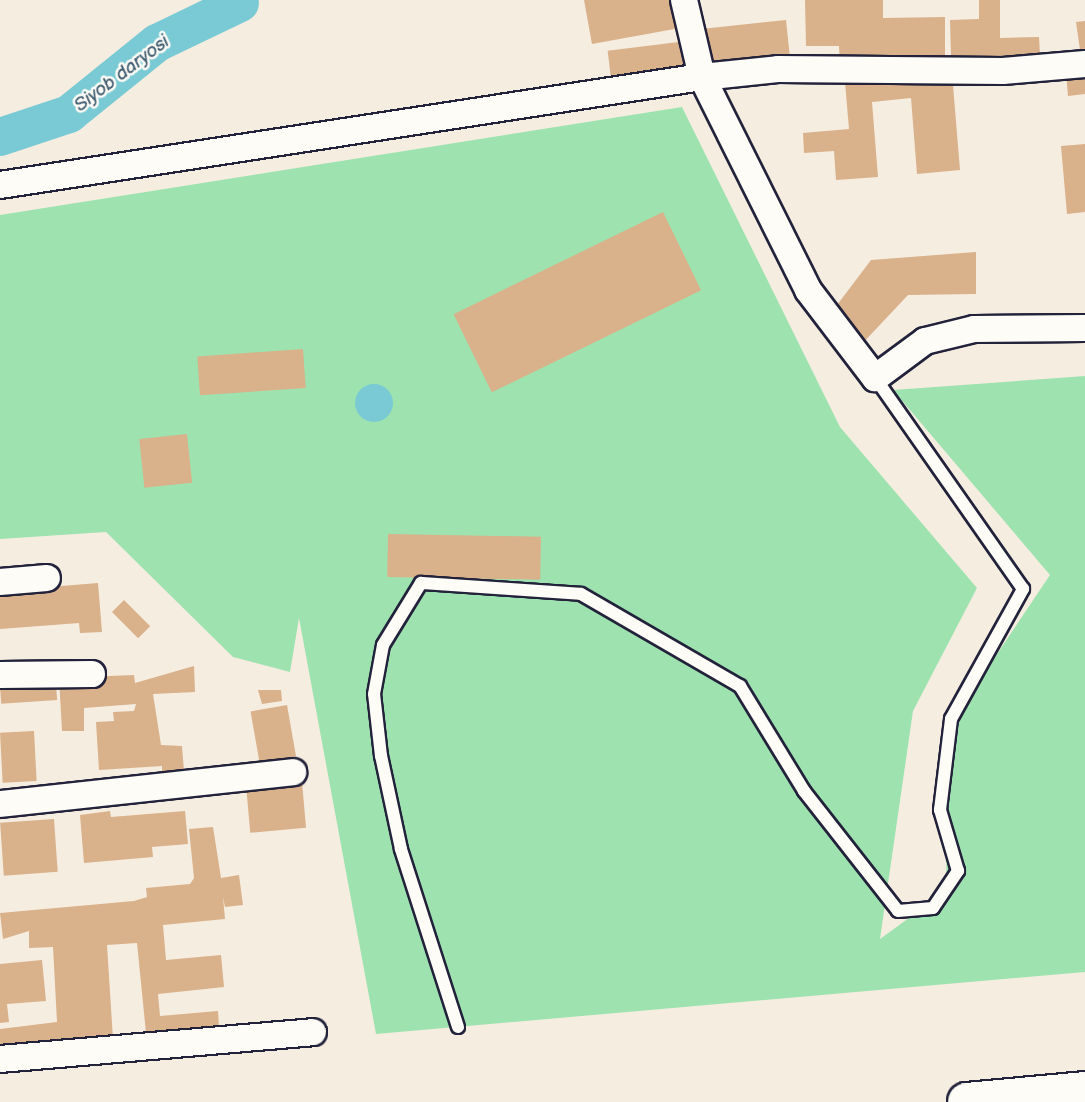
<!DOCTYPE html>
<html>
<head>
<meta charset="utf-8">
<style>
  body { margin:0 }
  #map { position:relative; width:1085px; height:1102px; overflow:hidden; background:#f6ede1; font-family:"Balsamiq Sans",sans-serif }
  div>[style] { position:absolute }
  .green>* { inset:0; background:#9ee3af }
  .water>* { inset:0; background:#79cad4 }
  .round { border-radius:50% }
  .stream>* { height:6px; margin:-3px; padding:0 3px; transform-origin:3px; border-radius:3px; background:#79cad4 }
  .river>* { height:38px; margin:-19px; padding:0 19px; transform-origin:19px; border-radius:19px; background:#79cad4 }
  .building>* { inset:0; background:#d9b18a; transform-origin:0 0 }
  .roads { filter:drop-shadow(2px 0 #22223b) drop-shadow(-2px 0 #22223b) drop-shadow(0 2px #22223b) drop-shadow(0 -2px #22223b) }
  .lane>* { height:12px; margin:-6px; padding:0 6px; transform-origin:6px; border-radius:6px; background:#fdfcf7 }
  .street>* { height:26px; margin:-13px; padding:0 13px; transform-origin:13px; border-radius:13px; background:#fdfcf7 }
  .highway>* { height:38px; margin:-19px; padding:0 19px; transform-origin:19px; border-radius:19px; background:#fdfcf7 }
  span { translate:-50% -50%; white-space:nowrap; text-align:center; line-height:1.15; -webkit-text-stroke:5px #fdfcf7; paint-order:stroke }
  .water-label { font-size:19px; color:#405d71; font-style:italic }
</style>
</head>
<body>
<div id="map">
  <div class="green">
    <div style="clip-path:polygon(682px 107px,840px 427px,977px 588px,913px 711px,880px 939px,946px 891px,947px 795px,962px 706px,1050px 575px,893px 390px,1085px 376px,1085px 972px,376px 1034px,299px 618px,290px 672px,233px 657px,106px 532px,0 539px,0 215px)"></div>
  </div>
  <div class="water">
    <div class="round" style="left:355px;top:384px;width:38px;height:38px"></div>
  </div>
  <div class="stream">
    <div style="left:234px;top:0;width:8px"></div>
  </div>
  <div class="river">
    <div style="left:0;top:137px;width:73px;rotate:-18.4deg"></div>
    <div style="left:69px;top:114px;width:113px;rotate:-38.9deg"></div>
    <div style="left:157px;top:43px;width:92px;rotate:-25.7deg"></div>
  </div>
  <div class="building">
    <div style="clip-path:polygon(584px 0,674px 0,680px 28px,592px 44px)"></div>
    <div style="clip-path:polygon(805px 0,883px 0,883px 18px,945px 17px,945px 63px,840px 65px,839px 46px,806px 46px)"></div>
    <div style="clip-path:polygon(979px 0,1000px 0,1000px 38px,1039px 37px,1040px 55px,951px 57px,950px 20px,979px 19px)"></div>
    <div style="left:786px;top:20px;width:38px;height:85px;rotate:84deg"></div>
    <div style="clip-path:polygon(1085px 21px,1085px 49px,1080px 50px,1076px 22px)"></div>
    <div style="left:687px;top:41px;width:33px;height:80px;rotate:83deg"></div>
    <div style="clip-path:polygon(1085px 71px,1085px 94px,1068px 96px,1066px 73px)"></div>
    <div style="clip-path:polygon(952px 73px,960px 170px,917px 174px,911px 98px,872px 102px,878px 177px,836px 180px,834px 151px,804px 153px,803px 133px,849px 129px,845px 82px)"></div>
    <div style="clip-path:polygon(1085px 144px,1085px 212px,1067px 214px,1061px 146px)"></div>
    <div style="left:663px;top:212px;width:87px;height:233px;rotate:64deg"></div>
    <div style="clip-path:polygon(976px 252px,976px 294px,908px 295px,860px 346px,831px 313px,871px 260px)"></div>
    <div style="left:303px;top:349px;width:39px;height:106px;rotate:86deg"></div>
    <div style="left:187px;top:434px;width:49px;height:48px;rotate:84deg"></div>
    <div style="left:388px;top:534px;width:153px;height:43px;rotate:1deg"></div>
    <div style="clip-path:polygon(98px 583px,102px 632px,80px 633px,79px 623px,0 629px,0 591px)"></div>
    <div style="left:124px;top:600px;width:37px;height:17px;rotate:45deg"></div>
    <div style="clip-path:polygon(194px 666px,195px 692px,153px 694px,161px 745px,182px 746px,184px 771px,162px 771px,162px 766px,99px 770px,96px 722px,114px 721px,113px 712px,134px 711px,136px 704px,84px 708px,84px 731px,62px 731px,59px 678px,134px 675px,135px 683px)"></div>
    <div style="left:56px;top:684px;width:16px;height:56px;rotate:86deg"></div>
    <div style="clip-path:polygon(258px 690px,281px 690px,282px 701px,262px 704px)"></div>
    <div style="left:287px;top:705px;width:52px;height:37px;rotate:80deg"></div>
    <div style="left:34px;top:731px;width:50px;height:34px;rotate:87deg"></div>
    <div style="left:302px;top:782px;width:46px;height:56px;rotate:85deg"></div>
    <div style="clip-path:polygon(110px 811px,111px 817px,185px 811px,188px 844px,152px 847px,153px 857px,84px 863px,80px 815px)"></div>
    <div style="left:54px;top:819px;width:53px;height:54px;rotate:86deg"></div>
    <div style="clip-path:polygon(213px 827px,221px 878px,239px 875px,243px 905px,225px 907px,223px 897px,225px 919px,163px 925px,166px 960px,221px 955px,224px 987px,158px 994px,160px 1016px,218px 1011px,219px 1026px,146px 1033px,137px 943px,107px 945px,113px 1039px,0 1045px,0 1029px,57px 1022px,53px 947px,29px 948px,29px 931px,3px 939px,0 913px,134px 901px,147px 897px,146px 888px,190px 884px,194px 878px,189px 829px)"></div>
    <div style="clip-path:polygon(42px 960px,46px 1001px,7px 1004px,9px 1022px,0 1023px,0 964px)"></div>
  </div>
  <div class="roads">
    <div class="lane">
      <div style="left:458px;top:1027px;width:187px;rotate:-107.8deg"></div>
      <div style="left:401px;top:849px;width:95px;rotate:-102.1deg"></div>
      <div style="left:381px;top:756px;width:62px;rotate:-96.4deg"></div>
      <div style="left:374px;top:694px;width:50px;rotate:-79.6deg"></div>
      <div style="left:383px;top:645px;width:73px;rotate:-58.5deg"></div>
      <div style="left:421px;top:583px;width:160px;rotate:3.9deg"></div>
      <div style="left:581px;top:594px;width:184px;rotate:30.1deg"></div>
      <div style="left:740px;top:686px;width:123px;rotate:58.6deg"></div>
      <div style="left:804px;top:791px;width:152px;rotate:51.9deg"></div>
      <div style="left:898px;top:911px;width:35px;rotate:-5deg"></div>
      <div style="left:933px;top:908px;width:45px;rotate:-56deg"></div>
      <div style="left:958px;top:871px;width:64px;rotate:-106.4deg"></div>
      <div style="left:940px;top:810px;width:92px;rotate:-83.1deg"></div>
      <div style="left:951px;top:719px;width:149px;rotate:-61deg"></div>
      <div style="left:1023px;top:589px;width:258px;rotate:-125deg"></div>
    </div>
    <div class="street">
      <div style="left:684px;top:0;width:79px;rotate:76.8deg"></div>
      <div style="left:702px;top:77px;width:76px;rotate:-6deg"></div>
      <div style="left:778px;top:69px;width:225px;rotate:0.5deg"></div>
      <div style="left:1003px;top:71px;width:82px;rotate:-4.9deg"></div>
      <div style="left:0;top:185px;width:710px;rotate:-8.75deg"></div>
      <div style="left:702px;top:77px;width:238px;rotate:63.5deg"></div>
      <div style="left:808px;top:290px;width:111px;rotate:52.7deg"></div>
      <div style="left:875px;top:378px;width:62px;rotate:-36.5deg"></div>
      <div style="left:925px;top:341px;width:50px;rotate:-13.8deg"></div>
      <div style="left:974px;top:329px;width:111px;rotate:-0.5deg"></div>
      <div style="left:0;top:582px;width:47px;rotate:-4.9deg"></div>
      <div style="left:0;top:675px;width:92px;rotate:-0.6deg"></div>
      <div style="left:0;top:804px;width:295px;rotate:-6.2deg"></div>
      <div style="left:0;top:1059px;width:314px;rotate:-4.9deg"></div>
    </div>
    <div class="highway">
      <div style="left:967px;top:1102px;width:119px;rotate:-5.3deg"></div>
    </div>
  </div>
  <div class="water-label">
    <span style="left:122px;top:74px;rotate:-37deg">Siyob daryosi</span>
  </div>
</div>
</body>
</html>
